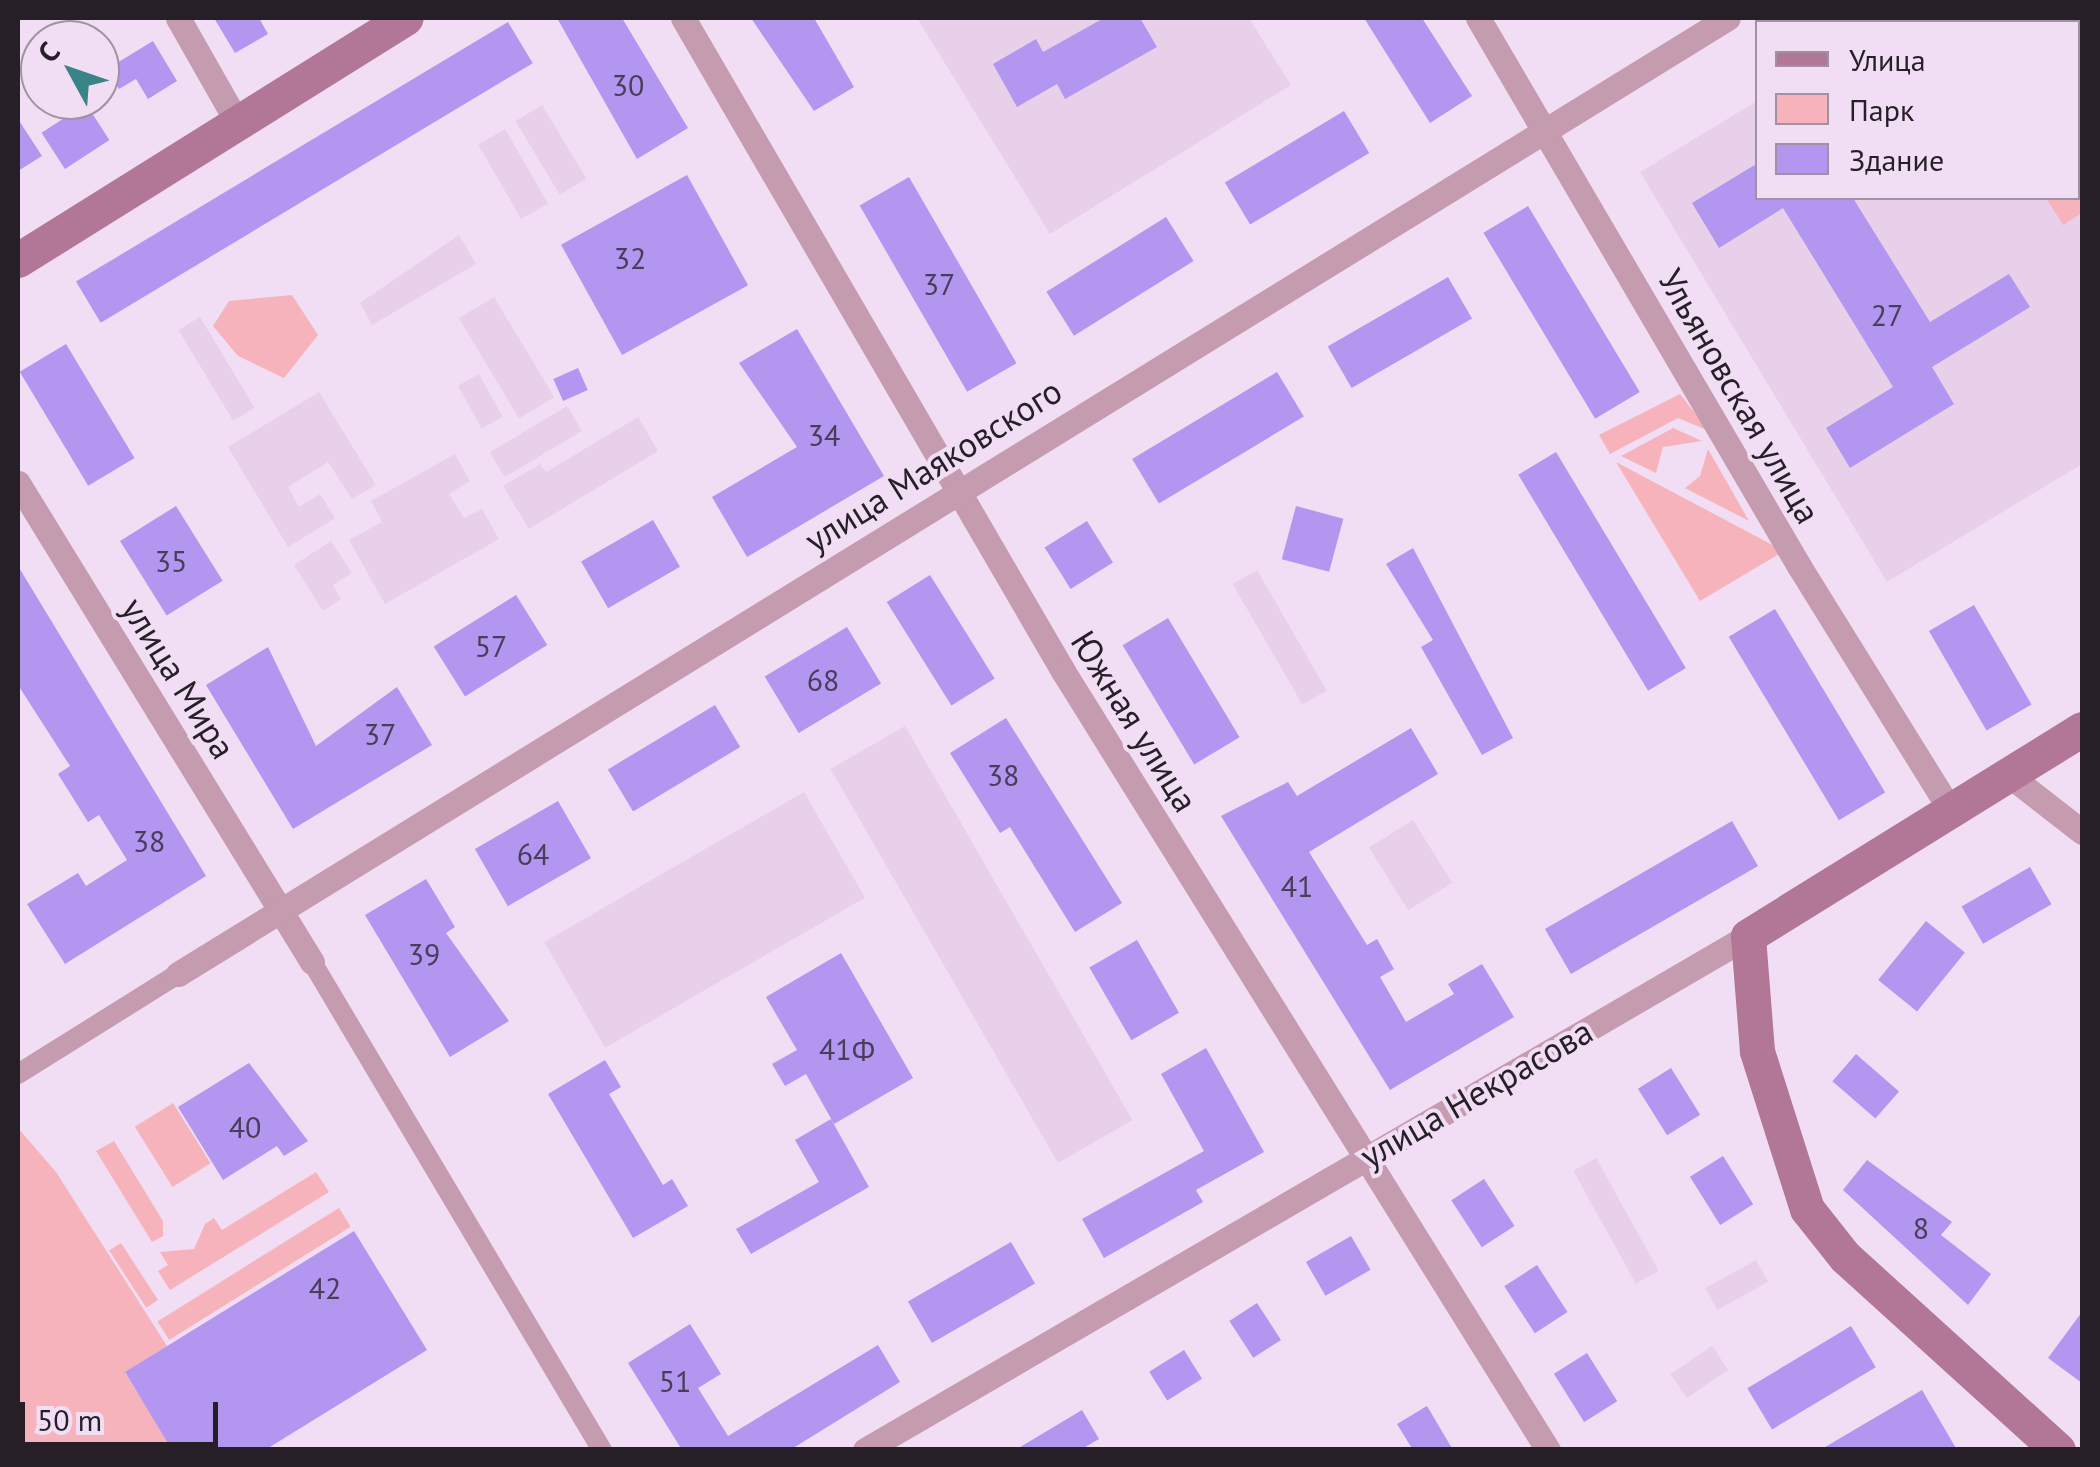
<!DOCTYPE html>
<html>
<head>
<meta charset="utf-8">
<style>
  body { margin:0 }
  #map { position:relative; width:2100px; height:1467px; overflow:hidden; background:#f1def4; font-family:"PT Sans",sans-serif }
  div>[style] { position:absolute }
  .built>* { inset:0; background:#e8d0eb; transform-origin:0 0 }
  .green>* { inset:0; background:#f7b3bb; transform-origin:0 0 }
  .building>* { inset:0; background:#b296ef; transform-origin:0 0 }
  .pedestrian>* { height:20px; margin:-10px; padding:0 10px; transform-origin:10px; border-radius:10px; background:#c59bb0 }
  .minor>* { height:25px; margin:-12.5px; padding:0 12.5px; transform-origin:12.5px; border-radius:12.5px; background:#c59bb0 }
  .secondary>* { height:35px; margin:-17.5px; padding:0 17.5px; transform-origin:17.5px; border-radius:17.5px; background:#b27696 }
  span { translate:-50% -50%; white-space:nowrap; text-align:center; line-height:1.15; -webkit-text-stroke:8px #f1def4; paint-order:stroke }
  .number-label { font-size:30px; color:#493d59 }
  .number-label span { -webkit-text-stroke-width:0 }
  .street-label { font-size:35px; color:#261f27 }
  .frame { position:absolute; inset:0; border:20px solid #261f27; pointer-events:none }
  .legend { position:absolute; left:1755px; top:20px; width:325px; height:180px; box-sizing:border-box; background:#f1def4; border:2px solid #a092a2; margin:0; padding:12px 18px; list-style:none; font-size:30px; color:#261f27 }
  .legend li { display:flex; align-items:center; gap:20px; height:50px }
  .legend b { width:50px; border:2px solid #a092a2 }
  .north { position:absolute; left:20px; top:20px; width:100px; height:100px; box-sizing:border-box; background:#f1def4; border:2px solid #a092a2; border-radius:50%; rotate:310deg; font-size:28px; font-weight:700; line-height:40px; text-align:center; color:#261f27 }
  .north::after { content:''; display:block; margin:auto; width:35px; height:45px; background:#3a8386; clip-path:polygon(50% 0,100% 100%,50% 72%,0 100%) }
  .scale { position:absolute; left:20px; top:1402px; width:198px; height:45px; box-sizing:border-box; border:5px solid #261f27; border-top:0; padding-left:12px; font-size:30px; line-height:35px; white-space:nowrap; color:#261f27; -webkit-text-stroke:8px #f1def4; paint-order:stroke }
</style>
</head>
<body>
<div id="map">
  <div class="built">
    <div style="clip-path:polygon(917px 18px,1249px 18px,1291px 85px,1050px 234px)"></div>
    <div style="clip-path:polygon(1895px 18px,2082px 18px,2082px 464px,1887px 582px,1640px 172px,1757px 101px,1758px 198px,2078px 198px,2078px 22px,1887px 22px)"></div>
    <div style="left:542px;top:105px;width:86px;height:31px;rotate:59deg"></div>
    <div style="left:505px;top:129px;width:86px;height:31px;rotate:60deg"></div>
    <div style="clip-path:polygon(459px 235px,476px 264px,372px 325px,360px 303px)"></div>
    <div style="left:494px;top:297px;width:117px;height:41px;rotate:59deg"></div>
    <div style="left:200px;top:317px;width:106px;height:25px;rotate:59deg"></div>
    <div style="left:479px;top:374px;width:49px;height:24px;rotate:61deg"></div>
    <div style="clip-path:polygon(319px 392px,376px 485px,352px 499px,328px 462px,288px 487px,299px 507px,320px 494px,335px 518px,288px 547px,228px 447px)"></div>
    <div style="left:567px;top:406px;width:29px;height:90px;rotate:59deg"></div>
    <div style="clip-path:polygon(638px 417px,658px 451px,529px 529px,503px 486px,540px 464px,546px 472px)"></div>
    <div style="clip-path:polygon(455px 454px,470px 481px,449px 494px,464px 518px,482px 509px,499px 539px,385px 604px,349px 540px,382px 522px,371px 501px)"></div>
    <div style="clip-path:polygon(331px 541px,352px 573px,333px 585px,341px 599px,323px 611px,294px 565px)"></div>
    <div style="left:1257px;top:570px;width:139px;height:28px;rotate:60deg"></div>
    <div style="left:905px;top:726px;width:455px;height:86px;rotate:60deg"></div>
    <div style="left:804px;top:792px;width:122px;height:300px;rotate:60deg"></div>
    <div style="left:1413px;top:820px;width:74px;height:52px;rotate:58deg"></div>
    <div style="left:1596px;top:1158px;width:129px;height:26px;rotate:61deg"></div>
    <div style="left:1756px;top:1260px;width:25px;height:58px;rotate:61deg"></div>
    <div style="left:1712px;top:1346px;width:29px;height:50px;rotate:56deg"></div>
  </div>
  <div class="green">
    <div style="clip-path:polygon(2078px 128px,2082px 213px,2063px 225px,2046px 198px,2078px 198px)"></div>
    <div style="clip-path:polygon(292px 295px,318px 335px,284px 378px,238px 356px,213px 326px,229px 301px)"></div>
    <div style="clip-path:polygon(1680px 394px,1709px 431px,1678px 418px,1610px 454px,1599px 435px)"></div>
    <div style="clip-path:polygon(1673px 428px,1702px 441px,1663px 447px,1656px 473px,1621px 456px)"></div>
    <div style="clip-path:polygon(1708px 449px,1749px 521px,1685px 488px,1700px 476px)"></div>
    <div style="clip-path:polygon(1616px 462px,1784px 551px,1700px 601px)"></div>
    <div style="left:173px;top:1103px;width:71px;height:45px;rotate:58deg"></div>
    <div style="clip-path:polygon(18px 1128px,56px 1172px,167px 1346px,125px 1373px,173px 1449px,18px 1450px)"></div>
    <div style="clip-path:polygon(114px 1141px,163px 1221px,163px 1236px,152px 1242px,96px 1151px)"></div>
    <div style="clip-path:polygon(316px 1172px,329px 1192px,170px 1290px,158px 1271px,168px 1265px,160px 1252px,194px 1249px,205px 1224px,214px 1218px,222px 1230px)"></div>
    <div style="left:339px;top:1208px;width:22px;height:214px;rotate:58deg"></div>
    <div style="left:121px;top:1243px;width:68px;height:14px;rotate:57deg"></div>
  </div>
  <div class="building">
    <div style="clip-path:polygon(214px 18px,259px 18px,268px 34px,235px 53px)"></div>
    <div style="clip-path:polygon(557px 18px,622px 18px,688px 128px,637px 159px)"></div>
    <div style="clip-path:polygon(751px 18px,814px 18px,854px 87px,814px 111px)"></div>
    <div style="clip-path:polygon(1104px 18px,1140px 18px,1157px 47px,1065px 99px,1057px 84px,1017px 107px,993px 64px,1036px 39px,1043px 52px)"></div>
    <div style="clip-path:polygon(1364px 18px,1422px 18px,1472px 96px,1430px 123px)"></div>
    <div style="left:508px;top:22px;width:48px;height:504px;rotate:59deg"></div>
    <div style="clip-path:polygon(153px 41px,177px 81px,148px 99px,136px 79px,119px 89px,107px 69px)"></div>
    <div style="left:86px;top:104px;width:43px;height:53px;rotate:57deg"></div>
    <div style="left:1344px;top:111px;width:49px;height:139px;rotate:59deg"></div>
    <div style="clip-path:polygon(18px 119px,42px 156px,18px 171px)"></div>
    <div style="clip-path:polygon(1758px 163px,1758px 198px,1853px 198px,1930px 322px,2009px 274px,2030px 307px,1932px 367px,1954px 404px,1850px 468px,1826px 428px,1893px 387px,1783px 208px,1719px 248px,1692px 203px)"></div>
    <div style="left:687px;top:175px;width:126px;height:144px;rotate:61deg"></div>
    <div style="left:909px;top:177px;width:215px;height:57px;rotate:60deg"></div>
    <div style="left:1528px;top:206px;width:217px;height:52px;rotate:59deg"></div>
    <div style="left:1166px;top:217px;width:52px;height:141px;rotate:58deg"></div>
    <div style="left:1448px;top:277px;width:48px;height:139px;rotate:60deg"></div>
    <div style="clip-path:polygon(797px 329px,884px 476px,747px 557px,712px 497px,797px 447px,739px 363px)"></div>
    <div style="left:66px;top:344px;width:133px;height:54px;rotate:59deg"></div>
    <div style="left:578px;top:368px;width:24px;height:27px;rotate:66deg"></div>
    <div style="left:1277px;top:372px;width:52px;height:169px;rotate:59deg"></div>
    <div style="left:1556px;top:452px;width:252px;height:44px;rotate:59deg"></div>
    <div style="left:176px;top:506px;width:88px;height:66px;rotate:58deg"></div>
    <div style="left:1296px;top:506px;width:49px;height:55px;rotate:15deg"></div>
    <div style="left:653px;top:520px;width:54px;height:83px;rotate:60deg"></div>
    <div style="left:1087px;top:521px;width:49px;height:50px;rotate:58deg"></div>
    <div style="clip-path:polygon(1413px 548px,1513px 738px,1482px 755px,1421px 647px,1433px 640px,1386px 564px)"></div>
    <div style="clip-path:polygon(18px 566px,206px 876px,65px 964px,27px 904px,78px 873px,86px 886px,127px 860px,99px 815px,88px 822px,58px 774px,70px 766px,18px 685px)"></div>
    <div style="left:930px;top:575px;width:122px;height:51px;rotate:58deg"></div>
    <div style="left:516px;top:595px;width:59px;height:97px;rotate:58deg"></div>
    <div style="left:1974px;top:605px;width:115px;height:52px;rotate:60deg"></div>
    <div style="left:1775px;top:609px;width:214px;height:54px;rotate:59deg"></div>
    <div style="left:1168px;top:618px;width:139px;height:53px;rotate:59deg"></div>
    <div style="left:847px;top:627px;width:66px;height:96px;rotate:59deg"></div>
    <div style="clip-path:polygon(268px 647px,316px 746px,397px 687px,432px 745px,293px 829px,206px 685px)"></div>
    <div style="left:715px;top:705px;width:49px;height:125px;rotate:59deg"></div>
    <div style="clip-path:polygon(1006px 718px,1122px 903px,1075px 932px,1010px 827px,1000px 833px,950px 753px)"></div>
    <div style="clip-path:polygon(1411px 728px,1438px 774px,1309px 852px,1367px 945px,1377px 939px,1394px 969px,1380px 977px,1406px 1022px,1454px 994px,1448px 984px,1482px 964px,1514px 1017px,1390px 1090px,1221px 816px,1288px 782px,1297px 796px)"></div>
    <div style="left:558px;top:801px;width:66px;height:96px;rotate:60deg"></div>
    <div style="left:1732px;top:821px;width:52px;height:216px;rotate:60deg"></div>
    <div style="left:2030px;top:867px;width:43px;height:79px;rotate:60deg"></div>
    <div style="clip-path:polygon(426px 879px,455px 927px,446px 933px,509px 1021px,450px 1057px,365px 915px)"></div>
    <div style="left:1926px;top:921px;width:50px;height:76px;rotate:39deg"></div>
    <div style="left:1137px;top:940px;width:84px;height:55px;rotate:60deg"></div>
    <div style="clip-path:polygon(841px 953px,913px 1078px,834px 1124px,806px 1074px,785px 1086px,772px 1064px,797px 1050px,766px 997px)"></div>
    <div style="clip-path:polygon(1206px 1048px,1264px 1152px,1196px 1190px,1203px 1202px,1104px 1258px,1082px 1219px,1204px 1151px,1161px 1074px)"></div>
    <div style="left:1856px;top:1054px;width:57px;height:36px;rotate:41deg"></div>
    <div style="clip-path:polygon(605px 1060px,621px 1087px,609px 1094px,663px 1185px,672px 1179px,688px 1206px,633px 1238px,548px 1094px)"></div>
    <div style="clip-path:polygon(249px 1063px,308px 1141px,284px 1156px,277px 1146px,223px 1180px,178px 1107px)"></div>
    <div style="left:1671px;top:1068px;width:55px;height:39px;rotate:58deg"></div>
    <div style="clip-path:polygon(831px 1119px,869px 1187px,751px 1254px,736px 1229px,819px 1182px,795px 1140px)"></div>
    <div style="left:1723px;top:1156px;width:57px;height:39px;rotate:58deg"></div>
    <div style="clip-path:polygon(1867px 1160px,1952px 1222px,1941px 1235px,1991px 1274px,1968px 1305px,1843px 1190px)"></div>
    <div style="left:1484px;top:1179px;width:56px;height:39px;rotate:57deg"></div>
    <div style="clip-path:polygon(354px 1231px,427px 1350px,265px 1450px,172px 1450px,125px 1372px)"></div>
    <div style="left:1351px;top:1236px;width:39px;height:52px;rotate:60deg"></div>
    <div style="left:1011px;top:1242px;width:48px;height:119px;rotate:60deg"></div>
    <div style="left:1537px;top:1265px;width:56px;height:39px;rotate:57deg"></div>
    <div style="left:1257px;top:1303px;width:44px;height:33px;rotate:57deg"></div>
    <div style="clip-path:polygon(2082px 1312px,2082px 1383px,2048px 1358px)"></div>
    <div style="clip-path:polygon(690px 1324px,721px 1374px,698px 1388px,728px 1436px,878px 1345px,900px 1382px,790px 1450px,682px 1450px,628px 1363px)"></div>
    <div style="left:1851px;top:1326px;width:48px;height:121px;rotate:59deg"></div>
    <div style="left:1184px;top:1350px;width:34px;height:41px;rotate:58deg"></div>
    <div style="left:1587px;top:1353px;width:57px;height:39px;rotate:58deg"></div>
    <div style="clip-path:polygon(1922px 1390px,1957px 1450px,1820px 1450px)"></div>
    <div style="clip-path:polygon(1427px 1406px,1453px 1450px,1413px 1450px,1397px 1424px)"></div>
    <div style="clip-path:polygon(1082px 1410px,1099px 1439px,1080px 1450px,1015px 1450px)"></div>
  </div>
  <div class="pedestrian">
    <div style="left:312px;top:962px;width:568px;rotate:59.28deg"></div>
    <div style="left:18px;top:1074px;width:189px;rotate:-32deg"></div>
  </div>
  <div class="minor">
    <div style="left:178px;top:18px;width:117px;rotate:60.4deg"></div>
    <div style="left:683px;top:18px;width:756px;rotate:59.8deg"></div>
    <div style="left:1063px;top:671px;width:918px;rotate:58.09deg"></div>
    <div style="left:1478px;top:18px;width:635px;rotate:59.64deg"></div>
    <div style="left:1799px;top:566px;width:282px;rotate:58.2deg"></div>
    <div style="left:18px;top:483px;width:562px;rotate:58.46deg"></div>
    <div style="left:2005px;top:772px;width:98px;rotate:37.9deg"></div>
    <div style="left:178px;top:974px;width:1821px;rotate:-31.67deg"></div>
    <div style="left:865px;top:1450px;width:1022px;rotate:-30.2deg"></div>
  </div>
  <div class="secondary">
    <div style="left:18px;top:260px;width:457px;rotate:-32deg"></div>
    <div style="left:2058px;top:1450px;width:287px;rotate:-137.8deg"></div>
    <div style="left:1845px;top:1257px;width:61px;rotate:-128.4deg"></div>
    <div style="left:1807px;top:1209px;width:166px;rotate:-107.6deg"></div>
    <div style="left:1757px;top:1051px;width:115px;rotate:-94.5deg"></div>
    <div style="left:1748px;top:936px;width:393px;rotate:-31.8deg"></div>
  </div>
  <div class="number-label">
    <span style="left:628px;top:85px">30</span>
    <span style="left:630px;top:258px">32</span>
    <span style="left:939px;top:284px">37</span>
    <span style="left:1887px;top:315px">27</span>
    <span style="left:824px;top:435px">34</span>
    <span style="left:171px;top:561px">35</span>
    <span style="left:491px;top:646px">57</span>
    <span style="left:823px;top:680px">68</span>
    <span style="left:380px;top:734px">37</span>
    <span style="left:1003px;top:775px">38</span>
    <span style="left:149px;top:841px">38</span>
    <span style="left:533px;top:854px">64</span>
    <span style="left:1297px;top:886px">41</span>
    <span style="left:424px;top:954px">39</span>
    <span style="left:847px;top:1049px">41Ф</span>
    <span style="left:245px;top:1127px">40</span>
    <span style="left:1921px;top:1228px">8</span>
    <span style="left:325px;top:1288px">42</span>
    <span style="left:675px;top:1381px">51</span>
  </div>
  <div class="street-label">
    <span style="left:1740px;top:396px;rotate:60deg">Ульяновская улица</span>
    <span style="left:933px;top:465px;rotate:-32deg">улица Маяковского</span>
    <span style="left:179px;top:678px;rotate:58deg">улица Мира</span>
    <span style="left:1135px;top:721px;rotate:58deg">Южная улица</span>
    <span style="left:1476px;top:1093px;rotate:-30deg">улица Некрасова</span>
  </div>
  <div class="frame"></div>
  <ul class="legend">
  <li><b style="height:12px;background:#b27696"></b>Улица</li>
  <li><b style="height:28px;background:#f7b3bb"></b>Парк</li>
  <li><b style="height:28px;background:#b296ef"></b>Здание</li>
  </ul>
  <div class="north">С</div>
  <div class="scale">50 m</div>
</div>
</body>
</html>
